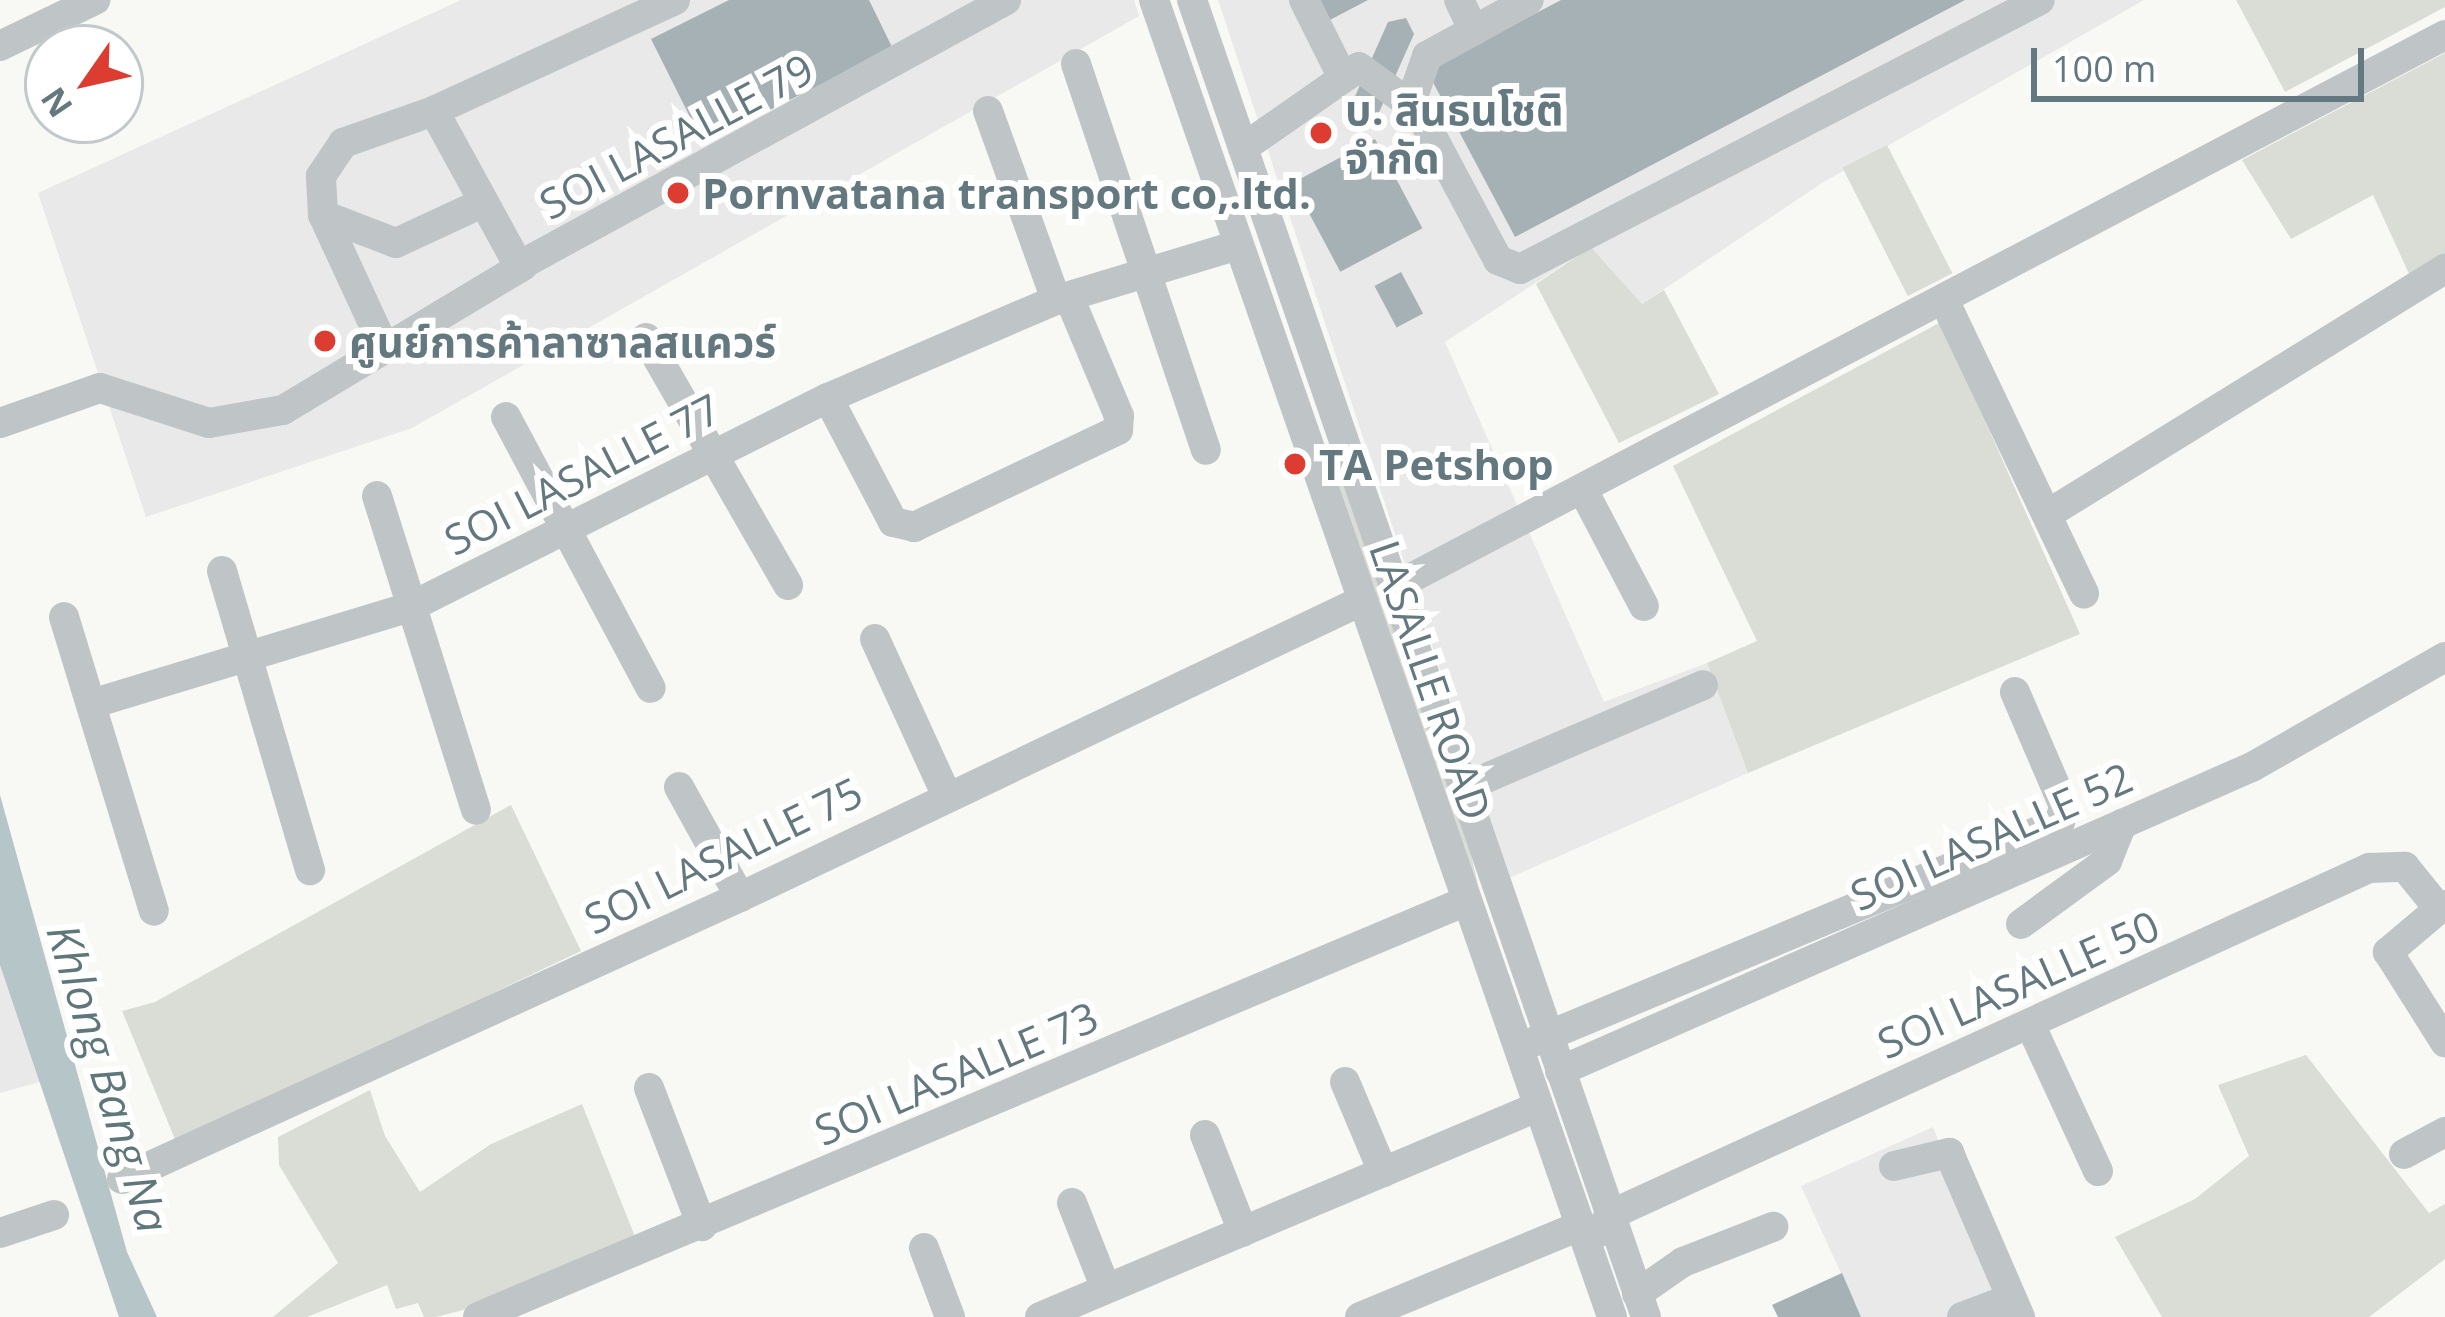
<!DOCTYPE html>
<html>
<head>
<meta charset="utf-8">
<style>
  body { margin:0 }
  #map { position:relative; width:2445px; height:1317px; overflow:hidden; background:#f8f8f5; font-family:"Open Sans","Noto Sans Thai",sans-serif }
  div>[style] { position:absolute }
  .built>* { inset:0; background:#e9e9e9 }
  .green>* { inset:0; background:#d9ddd5; transform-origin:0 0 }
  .water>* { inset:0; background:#b6c5c7 }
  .building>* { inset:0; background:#a6b1b5; transform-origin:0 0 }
  .minor>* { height:30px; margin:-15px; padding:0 15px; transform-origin:15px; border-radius:15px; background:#bfc5c7 }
  .dots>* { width:33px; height:33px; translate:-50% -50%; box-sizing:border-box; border:6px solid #fff; border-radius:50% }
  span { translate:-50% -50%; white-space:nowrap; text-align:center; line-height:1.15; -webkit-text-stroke:12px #fff; paint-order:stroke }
  .poi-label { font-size:42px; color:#64787f; font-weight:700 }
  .left { translate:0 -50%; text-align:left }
  .street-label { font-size:42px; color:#64787f }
  .water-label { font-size:45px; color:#5f777a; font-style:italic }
  .north { position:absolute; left:24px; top:24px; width:120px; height:120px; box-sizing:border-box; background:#fff; border:3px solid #c1c9cc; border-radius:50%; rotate:236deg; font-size:33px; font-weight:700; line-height:48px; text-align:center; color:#64787f }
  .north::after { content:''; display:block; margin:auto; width:42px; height:54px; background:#dd3d30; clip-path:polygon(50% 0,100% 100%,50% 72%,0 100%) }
  .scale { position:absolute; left:2031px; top:48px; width:333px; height:54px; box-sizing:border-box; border:6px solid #64787f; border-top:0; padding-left:15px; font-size:36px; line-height:42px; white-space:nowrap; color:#64787f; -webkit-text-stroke:9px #fff; paint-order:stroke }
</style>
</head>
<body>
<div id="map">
  <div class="built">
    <div style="clip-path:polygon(461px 0,1134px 0,1139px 16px,412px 428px,146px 517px,38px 193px)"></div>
    <div style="clip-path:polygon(1218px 0,2144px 0,1822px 183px,1642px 304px,1591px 247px,1445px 342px,1604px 702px,1707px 663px,1748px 773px,1509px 878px)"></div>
    <div style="clip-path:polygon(0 965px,43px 1081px,0 1093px)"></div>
    <div style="clip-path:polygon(1933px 1127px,2009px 1317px,1861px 1317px,1801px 1186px)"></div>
  </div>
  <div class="green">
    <div style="clip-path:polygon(2236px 0,2445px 0,2445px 7px,2285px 92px)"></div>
    <div style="clip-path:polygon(2445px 53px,2445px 255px,2410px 276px,2373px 195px,2291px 239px,2242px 160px)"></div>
    <div style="left:1887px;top:145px;width:144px;height:50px;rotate:63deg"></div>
    <div style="clip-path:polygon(1591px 247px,1642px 304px,1664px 290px,1719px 394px,1619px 443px,1536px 284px)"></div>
    <div style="clip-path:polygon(1941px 322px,2080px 634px,1748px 773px,1707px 663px,1757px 641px,1673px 466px)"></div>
    <div style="clip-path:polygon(1329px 433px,1470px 850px,1483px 907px,1339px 500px)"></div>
    <div style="clip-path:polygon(511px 805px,581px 951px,177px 1144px,122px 1011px,155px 1002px)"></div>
    <div style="clip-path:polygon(2306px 1055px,2429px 1213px,2445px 1204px,2445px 1259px,2369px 1317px,2162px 1317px,2115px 1237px,2195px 1199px,2249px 1156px,2218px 1085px)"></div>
    <div style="clip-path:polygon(370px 1090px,385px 1136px,420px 1192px,491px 1144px,582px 1104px,638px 1244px,502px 1300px,436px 1317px,424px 1317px,418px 1303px,396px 1309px,387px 1285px,307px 1317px,273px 1317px,338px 1263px,279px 1165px,278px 1137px)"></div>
  </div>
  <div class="water">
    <div style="clip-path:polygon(0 795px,127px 1252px,157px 1317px,119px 1317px,0 965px)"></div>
  </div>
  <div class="building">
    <div style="clip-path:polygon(729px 0,869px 0,893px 49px,703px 143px,651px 39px)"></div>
    <div style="clip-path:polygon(1316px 0,1368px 0,1328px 21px)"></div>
    <div style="clip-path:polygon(1561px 0,1965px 0,1515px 237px,1427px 71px)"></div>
    <div style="clip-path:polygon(1406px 18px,1414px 34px,1377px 117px,1356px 128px,1348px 112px,1388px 22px)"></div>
    <div style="left:1375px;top:139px;width:101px;height:93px;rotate:62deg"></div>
    <div style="left:1401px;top:272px;width:47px;height:30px;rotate:62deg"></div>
    <div style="clip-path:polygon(1842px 1273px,1861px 1317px,1778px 1317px,1772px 1305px)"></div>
  </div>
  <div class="minor">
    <div style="left:675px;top:0;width:265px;rotate:155.3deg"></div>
    <div style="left:434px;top:111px;width:177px;rotate:61.3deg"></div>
    <div style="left:519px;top:266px;width:555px;rotate:-28.64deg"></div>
    <div style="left:1154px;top:0;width:1394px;rotate:70.82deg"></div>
    <div style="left:1192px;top:0;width:1393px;rotate:70.98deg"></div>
    <div style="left:1304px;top:0;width:83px;rotate:63.4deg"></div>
    <div style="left:1459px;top:0;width:34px;rotate:64deg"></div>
    <div style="left:0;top:46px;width:106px;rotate:-25.8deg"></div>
    <div style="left:1076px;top:64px;width:407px;rotate:71.4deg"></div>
    <div style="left:1411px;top:102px;width:49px;rotate:-70.8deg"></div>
    <div style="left:1427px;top:56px;width:116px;rotate:-28.8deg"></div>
    <div style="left:988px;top:111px;width:201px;rotate:70.2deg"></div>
    <div style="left:1243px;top:148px;width:141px;rotate:-34.9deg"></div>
    <div style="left:1359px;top:67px;width:73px;rotate:36.1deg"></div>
    <div style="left:1418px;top:110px;width:170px;rotate:61.9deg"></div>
    <div style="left:1498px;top:260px;width:24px;rotate:22deg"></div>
    <div style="left:1520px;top:269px;width:585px;rotate:-27.35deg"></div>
    <div style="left:323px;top:215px;width:78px;rotate:21deg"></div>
    <div style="left:396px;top:243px;width:95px;rotate:-24.9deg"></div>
    <div style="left:1945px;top:302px;width:323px;rotate:64.5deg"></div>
    <div style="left:646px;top:338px;width:285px;rotate:60.1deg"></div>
    <div style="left:385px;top:349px;width:148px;rotate:-114.8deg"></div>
    <div style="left:323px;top:215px;width:39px;rotate:-93deg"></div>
    <div style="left:321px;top:176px;width:40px;rotate:-56deg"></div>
    <div style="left:343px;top:143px;width:96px;rotate:-19.4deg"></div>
    <div style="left:828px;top:398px;width:140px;rotate:62.3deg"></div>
    <div style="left:893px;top:522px;width:22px;rotate:13deg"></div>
    <div style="left:914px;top:527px;width:226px;rotate:-25.4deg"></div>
    <div style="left:1118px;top:430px;width:14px;rotate:-86deg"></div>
    <div style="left:1119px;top:416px;width:129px;rotate:-112.8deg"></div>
    <div style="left:506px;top:417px;width:307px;rotate:61.9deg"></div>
    <div style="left:0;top:423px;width:106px;rotate:-19.3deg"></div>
    <div style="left:100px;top:388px;width:114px;rotate:17.8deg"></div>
    <div style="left:209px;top:423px;width:75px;rotate:-10deg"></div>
    <div style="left:283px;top:410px;width:280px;rotate:-31deg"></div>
    <div style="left:1583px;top:490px;width:131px;rotate:62.3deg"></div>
    <div style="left:377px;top:496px;width:329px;rotate:72.5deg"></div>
    <div style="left:2048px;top:514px;width:467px;rotate:-31.7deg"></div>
    <div style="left:222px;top:571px;width:312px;rotate:73.6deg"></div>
    <div style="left:1394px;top:587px;width:1187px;rotate:-27.71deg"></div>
    <div style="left:64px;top:617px;width:307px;rotate:73deg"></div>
    <div style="left:875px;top:639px;width:170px;rotate:65.4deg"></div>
    <div style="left:91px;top:704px;width:333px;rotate:-16.9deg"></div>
    <div style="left:410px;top:607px;width:467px;rotate:-26.6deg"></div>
    <div style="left:828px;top:398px;width:248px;rotate:-23.3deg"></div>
    <div style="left:1056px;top:300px;width:190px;rotate:-16.8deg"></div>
    <div style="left:679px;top:787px;width:126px;rotate:61deg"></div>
    <div style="left:1463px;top:788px;width:261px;rotate:-23.2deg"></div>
    <div style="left:2439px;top:909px;width:67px;rotate:139.9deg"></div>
    <div style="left:2388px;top:952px;width:107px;rotate:57.7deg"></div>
    <div style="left:2021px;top:924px;width:107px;rotate:-36.2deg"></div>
    <div style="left:2107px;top:861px;width:40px;rotate:-68deg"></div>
    <div style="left:2030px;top:1024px;width:162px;rotate:65.2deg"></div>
    <div style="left:1533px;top:1042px;width:571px;rotate:-22.66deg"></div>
    <div style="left:2060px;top:822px;width:16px;rotate:-76deg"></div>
    <div style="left:2064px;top:806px;width:124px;rotate:-113.3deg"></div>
    <div style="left:1560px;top:1071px;width:756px;rotate:-23.72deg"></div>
    <div style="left:2252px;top:767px;width:222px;rotate:-29.7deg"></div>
    <div style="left:1345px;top:1082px;width:98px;rotate:67.1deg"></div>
    <div style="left:649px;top:1088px;width:148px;rotate:69deg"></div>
    <div style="left:1205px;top:1135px;width:104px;rotate:68.6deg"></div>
    <div style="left:2404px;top:1154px;width:47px;rotate:-28.2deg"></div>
    <div style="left:1894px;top:1166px;width:57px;rotate:-13.3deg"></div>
    <div style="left:1949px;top:1153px;width:179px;rotate:66.6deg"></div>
    <div style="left:122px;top:1179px;width:679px;rotate:-24.53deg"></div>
    <div style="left:740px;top:897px;width:686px;rotate:-25.48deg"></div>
    <div style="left:1072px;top:1203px;width:92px;rotate:68.4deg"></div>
    <div style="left:1599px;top:1232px;width:20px;rotate:-57deg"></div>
    <div style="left:1610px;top:1215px;width:835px;rotate:-24.57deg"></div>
    <div style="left:2369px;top:868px;width:36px;rotate:-2deg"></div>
    <div style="left:2405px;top:867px;width:54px;rotate:51deg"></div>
    <div style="left:2439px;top:909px;width:7px;rotate:-34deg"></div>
    <div style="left:0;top:1233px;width:57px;rotate:-18.4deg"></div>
    <div style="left:924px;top:1248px;width:74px;rotate:69.4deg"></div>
    <div style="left:1637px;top:1294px;width:56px;rotate:-34.8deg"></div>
    <div style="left:1683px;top:1262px;width:97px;rotate:-21.3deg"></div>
    <div style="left:478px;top:1317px;width:1070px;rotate:-22.83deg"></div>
    <div style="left:1040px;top:1317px;width:540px;rotate:-22.91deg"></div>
    <div style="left:1360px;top:1317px;width:238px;rotate:-22.5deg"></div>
    <div style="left:1962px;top:1317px;width:53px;rotate:-20.8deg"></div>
  </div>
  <div class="dots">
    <div style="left:1321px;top:133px;background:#dd3d30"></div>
    <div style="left:678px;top:193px;background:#dd3d30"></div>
    <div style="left:325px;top:341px;background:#dd3d30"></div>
    <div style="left:1295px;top:464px;background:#dd3d30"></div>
  </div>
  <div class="poi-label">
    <span class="left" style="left:1345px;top:133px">บ. สินธนโชติ<br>จำกัด</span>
    <span class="left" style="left:702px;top:193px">Pornvatana transport co,.ltd.</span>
    <span class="left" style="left:349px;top:341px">ศูนย์การค้าลาซาลสแควร์</span>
    <span class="left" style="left:1319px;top:464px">TA Petshop</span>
  </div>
  <div class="street-label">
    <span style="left:676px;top:136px;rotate:-28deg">SOI LASALLE 79</span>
    <span style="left:582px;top:474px;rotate:-27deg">SOI LASALLE 77</span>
    <span style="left:1431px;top:680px;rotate:71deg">LASALLE ROAD</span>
    <span style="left:1991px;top:836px;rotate:-24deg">SOI LASALLE 52</span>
    <span style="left:723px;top:855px;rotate:-26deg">SOI LASALLE 75</span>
    <span style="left:2018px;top:984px;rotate:-24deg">SOI LASALLE 50</span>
    <span style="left:956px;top:1073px;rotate:-23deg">SOI LASALLE 73</span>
  </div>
  <div class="water-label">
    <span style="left:109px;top:1078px;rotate:73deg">Khlong Bang Na</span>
  </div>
  <div class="north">N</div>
  <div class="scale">100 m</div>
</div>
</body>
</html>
